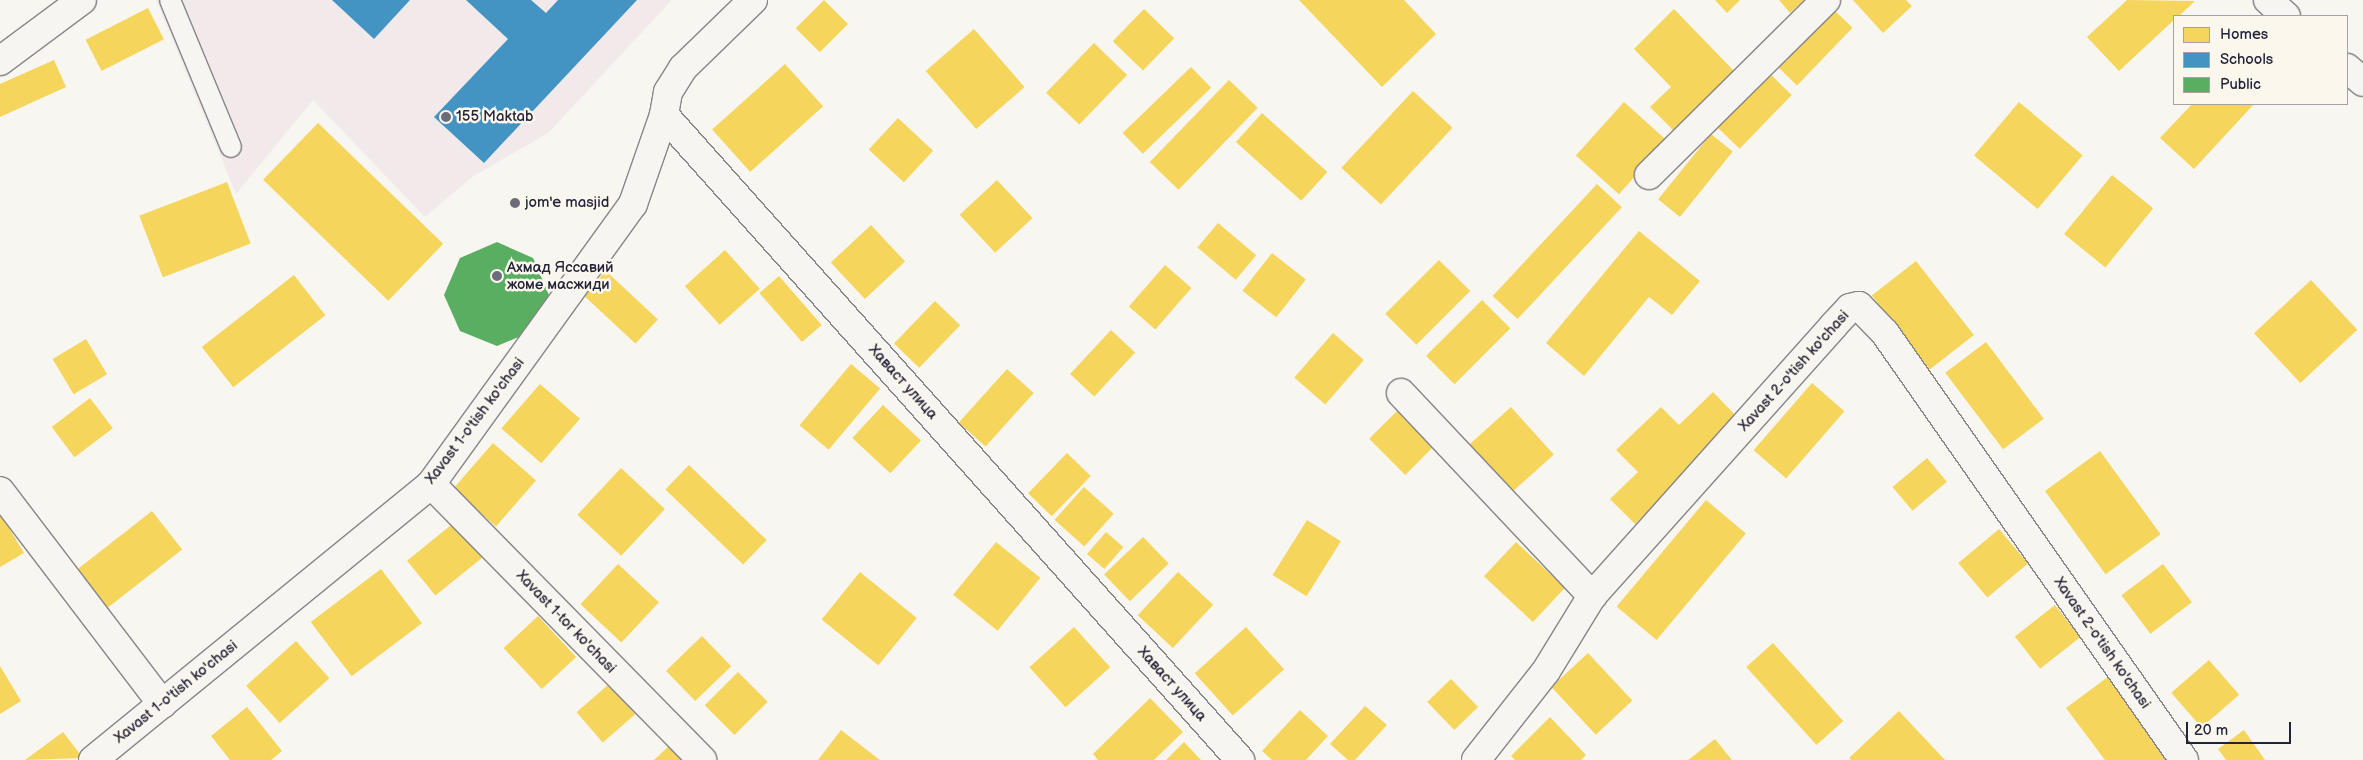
<!DOCTYPE html>
<html>
<head>
<meta charset="utf-8">
<style>
  body { margin:0 }
  #map { position:relative; width:2363px; height:760px; overflow:hidden; background:#f8f6f0; font-family:"Balsamiq Sans",sans-serif }
  div>[style] { position:absolute }
  .built>* { inset:0; background:#f1e9ea }
  .homes>* { inset:0; background:#f6d55c; transform-origin:0 0 }
  .schools>* { inset:0; background:#4393c3 }
  .public>* { inset:0; background:#5aae61 }
  .roads { filter:drop-shadow(1px 0 #878688) drop-shadow(-1px 0 #878688) drop-shadow(0 1px #878688) drop-shadow(0 -1px #878688) }
  .service>* { height:20px; margin:-10px; padding:0 10px; transform-origin:10px; border-radius:10px; background:#f6f5f1 }
  .minor>* { height:28px; margin:-14px; padding:0 14px; transform-origin:14px; border-radius:14px; background:#f6f5f1 }
  .dots>* { width:14px; height:14px; translate:-50% -50%; box-sizing:border-box; border:2px solid #fbf7ec; border-radius:50% }
  span { translate:-50% -50%; white-space:nowrap; text-align:center; line-height:1.15; -webkit-text-stroke:5px #fbf7ec; paint-order:stroke }
  .poi-label { font-size:15px; color:#22223b }
  .left { translate:0 -50%; text-align:left }
  .street-label { font-size:15px; color:#22223b }
  .legend { position:absolute; left:2173px; top:15px; width:175px; height:90px; box-sizing:border-box; background:#fbf7ec; border:1px solid #a4a2a5; margin:0; padding:6px 9px; list-style:none; font-size:15px; color:#22223b }
  .legend li { display:flex; align-items:center; gap:10px; height:25px }
  .legend b { width:25px; border:1px solid #a4a2a5 }
  .scale { position:absolute; left:2186px; top:722px; width:105px; height:22px; box-sizing:border-box; border:2px solid #22223b; border-top:0; padding-left:6px; font-size:15px; line-height:18px; white-space:nowrap; color:#22223b; -webkit-text-stroke:4px #fbf7ec; paint-order:stroke }
</style>
</head>
<body>
<div id="map">
  <div class="built">
    <div style="clip-path:polygon(156px 0,672px 0,548px 133px,472px 177px,425px 217px,313px 100px,236px 194px)"></div>
  </div>
  <div class="homes">
    <div style="left:824px;top:0;width:34px;height:40px;rotate:45deg"></div>
    <div style="clip-path:polygon(1299px 0,1404px 0,1436px 34px,1382px 87px)"></div>
    <div style="clip-path:polygon(1715px 0,1740px 0,1727px 13px)"></div>
    <div style="clip-path:polygon(1779px 0,1804px 0,1790px 13px)"></div>
    <div style="clip-path:polygon(1853px 0,1906px 0,1912px 6px,1883px 33px)"></div>
    <div style="clip-path:polygon(2127px 0,2195px 1px,2179px 16px,2174px 16px,2174px 20px,2119px 71px,2087px 37px)"></div>
    <div style="left:1831px;top:7px;width:30px;height:80px;rotate:44deg"></div>
    <div style="left:148px;top:8px;width:35px;height:70px;rotate:63deg"></div>
    <div style="left:1144px;top:9px;width:42px;height:45px;rotate:44deg"></div>
    <div style="clip-path:polygon(1674px 9px,1734px 71px,1673px 130px,1650px 107px,1671px 87px,1634px 49px)"></div>
    <div style="left:974px;top:29px;width:77px;height:64px;rotate:49deg"></div>
    <div style="left:1094px;top:43px;width:46px;height:69px;rotate:44deg"></div>
    <div style="clip-path:polygon(54px 60px,66px 87px,0 117px,0 84px)"></div>
    <div style="left:785px;top:64px;width:57px;height:98px;rotate:48deg"></div>
    <div style="left:1191px;top:67px;width:29px;height:95px;rotate:46deg"></div>
    <div style="left:1768px;top:72px;width:33px;height:75px;rotate:44deg"></div>
    <div style="left:1229px;top:80px;width:40px;height:114px;rotate:44deg"></div>
    <div style="left:1413px;top:91px;width:54px;height:105px;rotate:43deg"></div>
    <div style="left:1624px;top:102px;width:58px;height:72px;rotate:42deg"></div>
    <div style="left:2019px;top:102px;width:83px;height:70px;rotate:40deg"></div>
    <div style="clip-path:polygon(2192px 104px,2254px 104px,2194px 169px,2160px 138px)"></div>
    <div style="left:1262px;top:113px;width:88px;height:39px;rotate:42deg"></div>
    <div style="left:898px;top:118px;width:48px;height:43px;rotate:43deg"></div>
    <div style="left:318px;top:123px;width:174px;height:79px;rotate:44deg"></div>
    <div style="left:1711px;top:134px;width:28px;height:84px;rotate:39deg"></div>
    <div style="left:2112px;top:175px;width:53px;height:76px;rotate:39deg"></div>
    <div style="left:997px;top:180px;width:52px;height:51px;rotate:47deg"></div>
    <div style="left:227px;top:182px;width:66px;height:94px;rotate:69deg"></div>
    <div style="left:1597px;top:184px;width:34px;height:153px;rotate:43deg"></div>
    <div style="left:1218px;top:223px;width:50px;height:32px;rotate:40deg"></div>
    <div style="left:871px;top:225px;width:50px;height:55px;rotate:47deg"></div>
    <div style="clip-path:polygon(1639px 231px,1700px 281px,1672px 315px,1649px 297px,1584px 376px,1546px 343px)"></div>
    <div style="left:725px;top:250px;width:52px;height:54px;rotate:48deg"></div>
    <div style="left:1272px;top:253px;width:43px;height:48px;rotate:38deg"></div>
    <div style="left:1439px;top:260px;width:44px;height:76px;rotate:45deg"></div>
    <div style="left:1916px;top:261px;width:94px;height:56px;rotate:52deg"></div>
    <div style="left:1165px;top:265px;width:35px;height:55px;rotate:41deg"></div>
    <div style="left:606px;top:271px;width:71px;height:33px;rotate:43deg"></div>
    <div style="left:294px;top:275px;width:51px;height:117px;rotate:52deg"></div>
    <div style="left:779px;top:276px;width:65px;height:26px;rotate:49deg"></div>
    <div style="left:2311px;top:280px;width:68px;height:78px;rotate:47deg"></div>
    <div style="left:1482px;top:300px;width:40px;height:79px;rotate:45deg"></div>
    <div style="left:935px;top:301px;width:35px;height:59px;rotate:44deg"></div>
    <div style="left:1111px;top:330px;width:33px;height:60px;rotate:43deg"></div>
    <div style="left:1333px;top:333px;width:41px;height:59px;rotate:41deg"></div>
    <div style="left:86px;top:339px;width:41px;height:39px;rotate:59deg"></div>
    <div style="left:1986px;top:342px;width:96px;height:51px;rotate:53deg"></div>
    <div style="left:851px;top:364px;width:38px;height:80px;rotate:40deg"></div>
    <div style="left:1007px;top:369px;width:36px;height:72px;rotate:42deg"></div>
    <div style="left:1812px;top:383px;width:43px;height:89px;rotate:41deg"></div>
    <div style="left:540px;top:384px;width:53px;height:59px;rotate:41deg"></div>
    <div style="clip-path:polygon(1713px 392px,1741px 421px,1635px 524px,1610px 499px,1638px 472px,1616px 450px,1661px 407px,1679px 425px)"></div>
    <div style="left:90px;top:398px;width:38px;height:48px;rotate:53deg"></div>
    <div style="left:883px;top:405px;width:52px;height:45px;rotate:43deg"></div>
    <div style="left:1401px;top:407px;width:51px;height:45px;rotate:45deg"></div>
    <div style="left:1511px;top:407px;width:64px;height:62px;rotate:48deg"></div>
    <div style="left:493px;top:443px;width:57px;height:61px;rotate:41deg"></div>
    <div style="left:2100px;top:451px;width:103px;height:68px;rotate:54deg"></div>
    <div style="left:1067px;top:453px;width:33px;height:56px;rotate:44deg"></div>
    <div style="left:1927px;top:458px;width:31px;height:45px;rotate:50deg"></div>
    <div style="left:689px;top:465px;width:108px;height:34px;rotate:44deg"></div>
    <div style="left:621px;top:468px;width:60px;height:64px;rotate:43deg"></div>
    <div style="left:1084px;top:487px;width:40px;height:44px;rotate:42deg"></div>
    <div style="left:1706px;top:500px;width:52px;height:139px;rotate:40deg"></div>
    <div style="left:152px;top:511px;width:49px;height:97px;rotate:52deg"></div>
    <div style="clip-path:polygon(0 513px,24px 553px,0 567px)"></div>
    <div style="left:1307px;top:520px;width:40px;height:65px;rotate:32deg"></div>
    <div style="left:456px;top:521px;width:45px;height:63px;rotate:51deg"></div>
    <div style="left:1999px;top:529px;width:45px;height:53px;rotate:50deg"></div>
    <div style="left:1106px;top:532px;width:23px;height:29px;rotate:41deg"></div>
    <div style="left:1143px;top:537px;width:37px;height:54px;rotate:46deg"></div>
    <div style="left:996px;top:542px;width:57px;height:68px;rotate:39deg"></div>
    <div style="left:1516px;top:542px;width:67px;height:47px;rotate:43deg"></div>
    <div style="left:618px;top:564px;width:56px;height:55px;rotate:43deg"></div>
    <div style="left:2163px;top:564px;width:48px;height:52px;rotate:53deg"></div>
    <div style="left:381px;top:569px;width:68px;height:88px;rotate:53deg"></div>
    <div style="left:860px;top:572px;width:73px;height:61px;rotate:39deg"></div>
    <div style="left:1178px;top:572px;width:48px;height:59px;rotate:43deg"></div>
    <div style="left:2055px;top:605px;width:41px;height:51px;rotate:52deg"></div>
    <div style="left:538px;top:616px;width:56px;height:47px;rotate:47deg"></div>
    <div style="left:1074px;top:627px;width:54px;height:60px;rotate:48deg"></div>
    <div style="left:1246px;top:627px;width:57px;height:69px;rotate:48deg"></div>
    <div style="left:702px;top:636px;width:42px;height:50px;rotate:46deg"></div>
    <div style="left:296px;top:641px;width:50px;height:67px;rotate:48deg"></div>
    <div style="left:1773px;top:643px;width:105px;height:36px;rotate:48deg"></div>
    <div style="left:1588px;top:653px;width:65px;height:50px;rotate:47deg"></div>
    <div style="left:2209px;top:660px;width:46px;height:50px;rotate:49deg"></div>
    <div style="clip-path:polygon(0 666px,21px 701px,0 714px)"></div>
    <div style="left:738px;top:672px;width:42px;height:47px;rotate:45deg"></div>
    <div style="clip-path:polygon(2112px 674px,2176px 760px,2105px 760px,2066px 708px)"></div>
    <div style="left:1451px;top:679px;width:39px;height:33px;rotate:46deg"></div>
    <div style="left:609px;top:684px;width:40px;height:43px;rotate:49deg"></div>
    <div style="clip-path:polygon(1150px 698px,1183px 732px,1154px 760px,1098px 760px,1093px 754px)"></div>
    <div style="clip-path:polygon(1365px 706px,1387px 725px,1355px 760px,1348px 760px,1330px 744px)"></div>
    <div style="clip-path:polygon(247px 707px,282px 751px,271px 760px,230px 760px,211px 736px)"></div>
    <div style="clip-path:polygon(1300px 710px,1328px 736px,1306px 760px,1272px 760px,1262px 751px)"></div>
    <div style="clip-path:polygon(1899px 711px,1945px 760px,1851px 760px,1849px 758px)"></div>
    <div style="clip-path:polygon(1550px 717px,1586px 755px,1581px 760px,1515px 760px,1511px 756px)"></div>
    <div style="clip-path:polygon(841px 730px,880px 760px,818px 760px)"></div>
    <div style="clip-path:polygon(2244px 730px,2265px 760px,2226px 760px,2218px 749px)"></div>
    <div style="clip-path:polygon(63px 732px,83px 758px,25px 760px)"></div>
    <div style="clip-path:polygon(1715px 739px,1732px 760px,1688px 760px)"></div>
    <div style="clip-path:polygon(673px 742px,689px 760px,654px 760px)"></div>
    <div style="clip-path:polygon(1184px 742px,1201px 760px,1166px 760px)"></div>
  </div>
  <div class="schools">
    <div style="clip-path:polygon(332px 0,410px 0,374px 39px)"></div>
    <div style="clip-path:polygon(466px 0,531px 0,546px 13px,558px 0,637px 0,484px 163px,434px 117px,508px 39px)"></div>
  </div>
  <div class="public">
    <div style="clip-path:polygon(497px 242px,533px 258px,549px 295px,533px 331px,497px 346px,460px 331px,444px 295px,460px 258px)"></div>
  </div>
  <div class="roads">
    <div class="service">
      <div style="left:170px;top:0;width:159px;rotate:67.5deg"></div>
    </div>
    <div class="minor">
      <div style="left:753px;top:0;width:98px;rotate:135.8deg"></div>
      <div style="left:683px;top:68px;width:28px;rotate:122deg"></div>
      <div style="left:668px;top:92px;width:23px;rotate:100deg"></div>
      <div style="left:664px;top:115px;width:865px;rotate:48.23deg"></div>
      <div style="left:2268px;top:0;width:24px;rotate:42deg"></div>
      <div style="left:0;top:61px;width:102px;rotate:-36.6deg"></div>
      <div style="left:2347px;top:68px;width:21px;rotate:41deg"></div>
      <div style="left:1649px;top:175px;width:249px;rotate:-44.7deg"></div>
      <div style="left:1401px;top:393px;width:279px;rotate:46.7deg"></div>
      <div style="left:431px;top:484px;width:387px;rotate:45.5deg"></div>
      <div style="left:0;top:491px;width:268px;rotate:52.7deg"></div>
      <div style="left:93px;top:760px;width:436px;rotate:-39.2deg"></div>
      <div style="left:431px;top:484px;width:345px;rotate:-54.2deg"></div>
      <div style="left:633px;top:204px;width:94px;rotate:-70.8deg"></div>
      <div style="left:1476px;top:760px;width:113px;rotate:-51.8deg"></div>
      <div style="left:1546px;top:671px;width:88px;rotate:-58.5deg"></div>
      <div style="left:1592px;top:596px;width:363px;rotate:-48.2deg"></div>
      <div style="left:1834px;top:325px;width:23px;rotate:-47deg"></div>
      <div style="left:1850px;top:308px;width:9px;rotate:-13deg"></div>
      <div style="left:1859px;top:306px;width:37px;rotate:46deg"></div>
      <div style="left:1885px;top:333px;width:521px;rotate:55deg"></div>
    </div>
  </div>
  <div class="dots">
    <div style="left:446px;top:117px;background:#6d6c7a"></div>
    <div style="left:515px;top:203px;background:#6d6c7a"></div>
    <div style="left:497px;top:276px;background:#6d6c7a"></div>
  </div>
  <div class="poi-label">
    <span class="left" style="left:456px;top:117px">155 Maktab</span>
    <span class="left" style="left:525px;top:203px">jom'e masjid</span>
    <span class="left" style="left:507px;top:276px">Ахмад Яссавий<br>жоме масжиди</span>
  </div>
  <div class="street-label">
    <span style="left:1794px;top:371px;rotate:-48deg">Xavast 2-o'tish ko'chasi</span>
    <span style="left:903px;top:382px;rotate:48deg">Хаваст улица</span>
    <span style="left:475px;top:421px;rotate:-53deg">Xavast 1-o'tish ko'chasi</span>
    <span style="left:566px;top:622px;rotate:46deg">Xavast 1-tor ko'chasi</span>
    <span style="left:2102px;top:643px;rotate:55deg">Xavast 2-o'tish ko'chasi</span>
    <span style="left:1172px;top:684px;rotate:48deg">Хаваст улица</span>
    <span style="left:176px;top:692px;rotate:-39deg">Xavast 1-o'tish ko'chasi</span>
  </div>
  <ul class="legend">
  <li><b style="height:14px;background:#f6d55c"></b>Homes</li>
  <li><b style="height:14px;background:#4393c3"></b>Schools</li>
  <li><b style="height:14px;background:#5aae61"></b>Public</li>
  </ul>
  <div class="scale">20 m</div>
</div>
</body>
</html>
